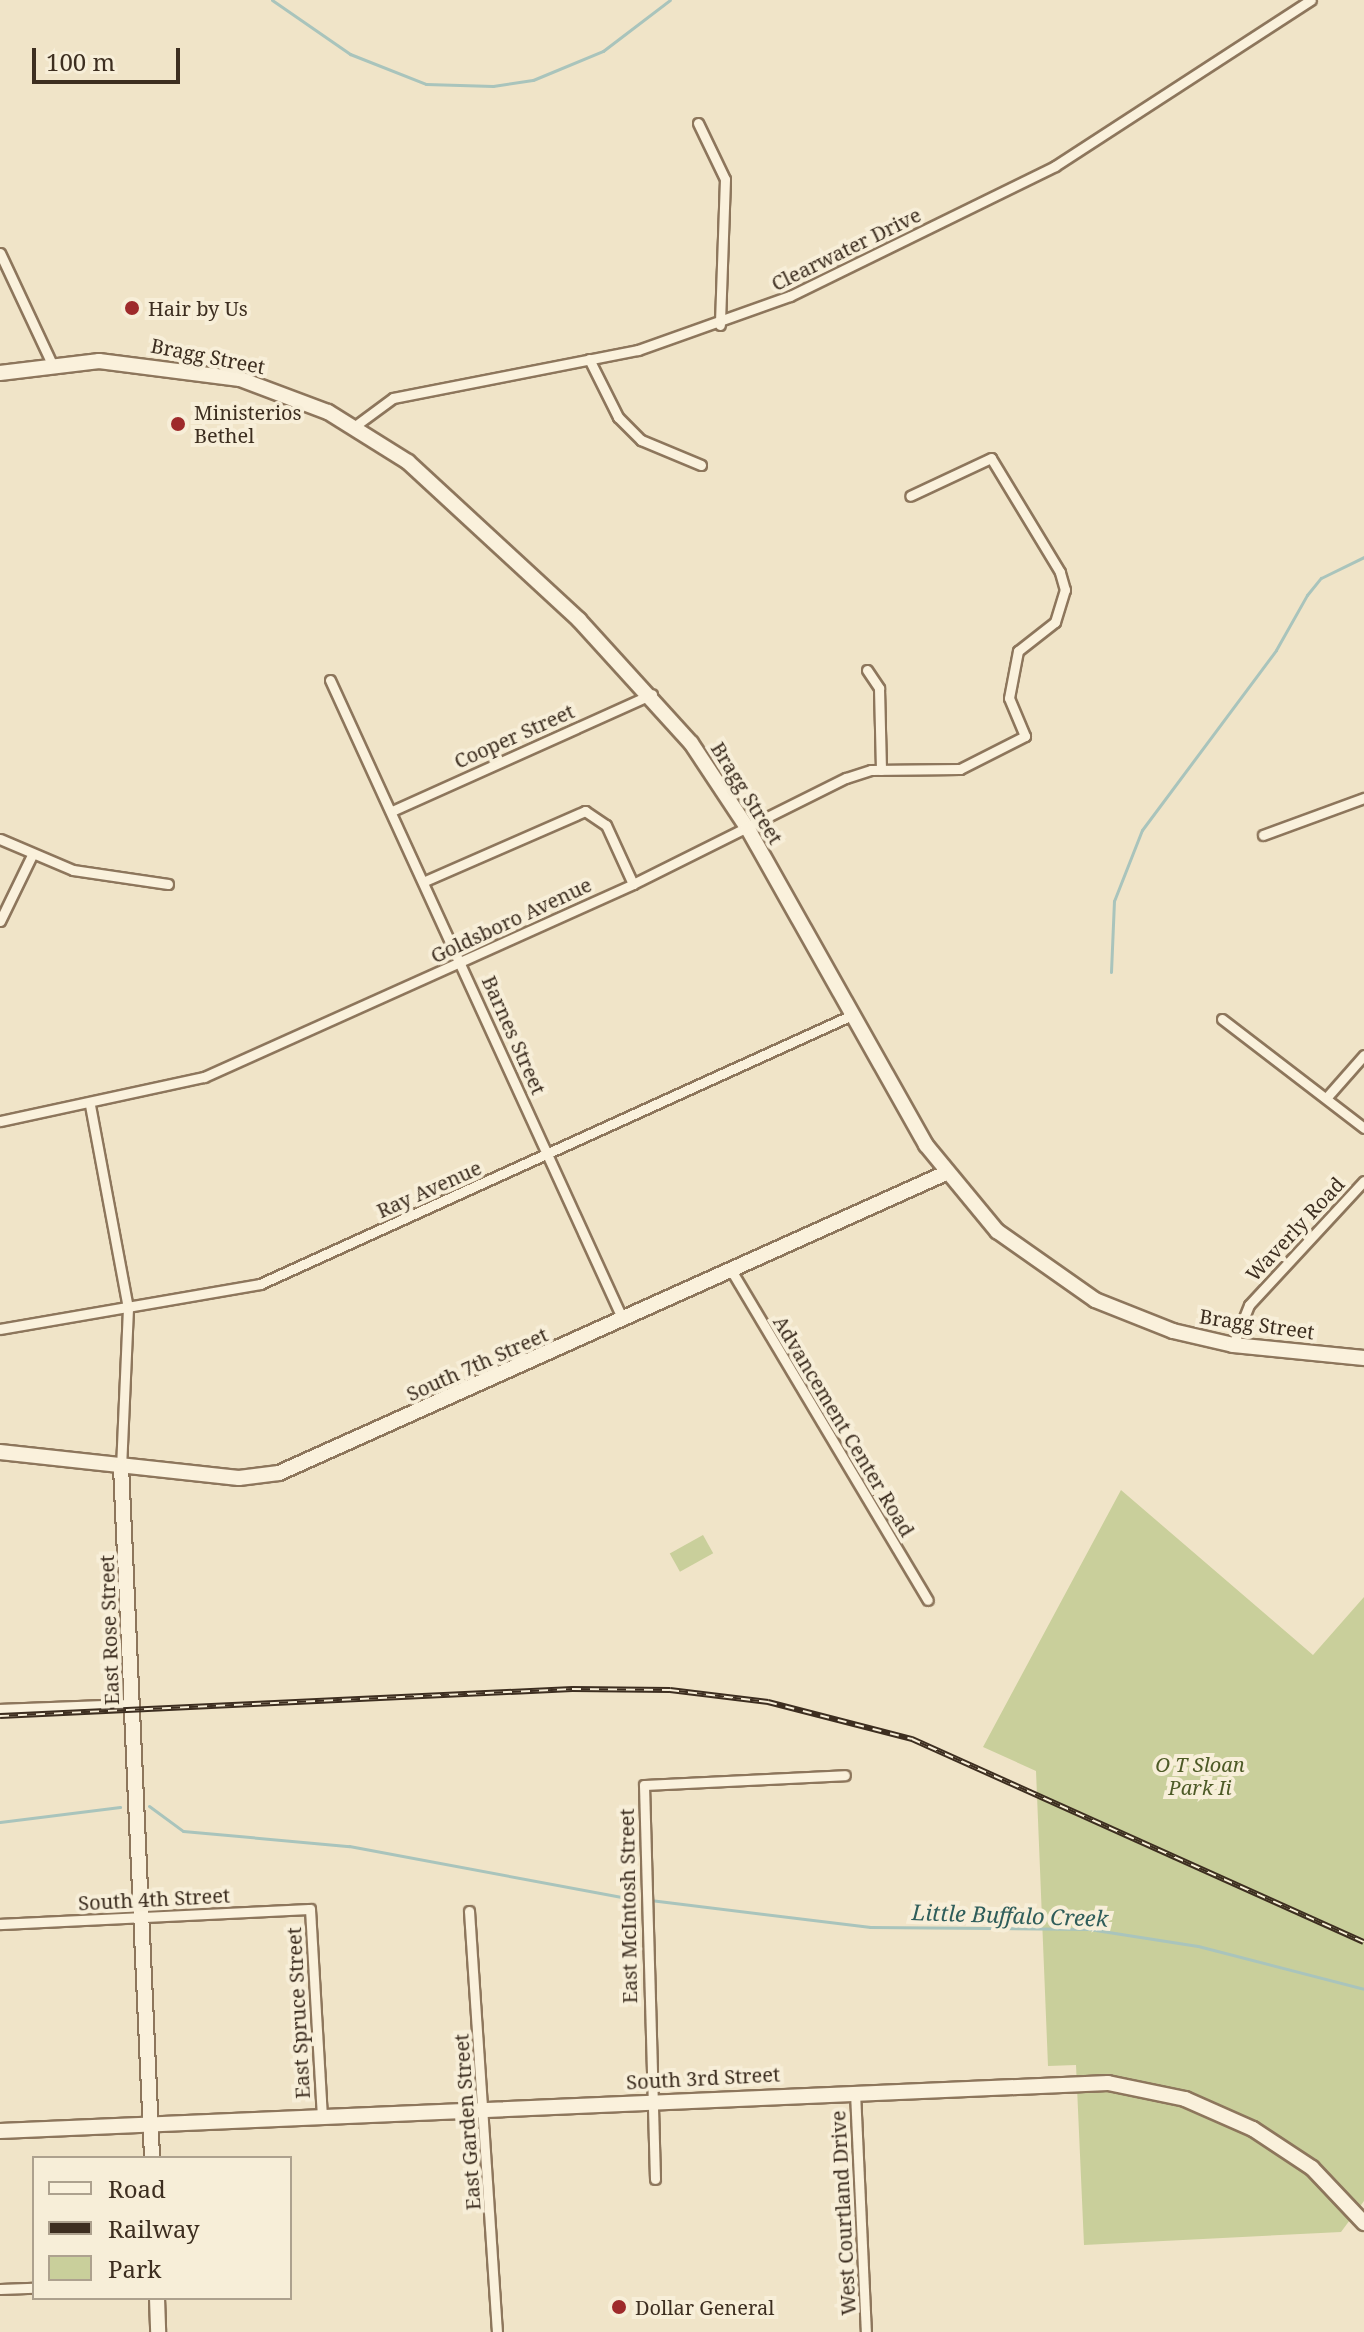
<!DOCTYPE html>
<html>
<head>
<meta charset="utf-8">
<style>
  body { margin:0 }
  #map { position:relative; width:1364px; height:2332px; overflow:hidden; background:#f0e4c8; font-family:"Noto Serif",serif }
  div>[style] { position:absolute }
  .green>* { inset:0; background:#c9cf9b; transform-origin:0 0 }
  .stream>* { height:3px; margin:-1.5px; padding:0 1.5px; transform-origin:1.5px; border-radius:1.5px; background:#a9c4bc }
  .roads { filter:drop-shadow(2px 0 #8d765c) drop-shadow(-2px 0 #8d765c) drop-shadow(0 2px #8d765c) drop-shadow(0 -2px #8d765c) }
  .street>* { height:9px; margin:-4.5px; padding:0 4.5px; transform-origin:4.5px; border-radius:4.5px; background:#faf1dc }
  .secondary>* { height:14px; margin:-7px; padding:0 7px; transform-origin:7px; border-radius:7px; background:#faf1dc }
  .rail>* { height:6px; margin-top:-3px; transform-origin:0; background:repeating-linear-gradient(90deg,#f7eed8 0 9px,#3d2e20 0 18px); box-sizing:border-box; border-block:2px solid #3d2e20 }
  .dots>* { width:22px; height:22px; translate:-50% -50%; box-sizing:border-box; border:4px solid #f7eed8; border-radius:50% }
  span { translate:-50% -50%; white-space:nowrap; text-align:center; line-height:1.15; -webkit-text-stroke:8px #f7eed8; paint-order:stroke }
  .street-label { font-size:20px; color:#3d2e20 }
  .poi-label { font-size:20px; color:#3d2e20 }
  .left { translate:0 -50%; text-align:left }
  .park-label { font-size:20px; color:#4d5a26; font-style:italic }
  .water-label { font-size:22px; color:#2f5d5a; font-style:italic }
  .legend { position:absolute; left:32px; top:2156px; width:260px; height:144px; box-sizing:border-box; background:#f7eed8; border:2px solid #ada18e; margin:0; padding:10px 14px; list-style:none; font-size:24px; color:#3d2e20 }
  .legend li { display:flex; align-items:center; gap:16px; height:40px }
  .legend b { width:40px; border:2px solid #ada18e }
  .scale { position:absolute; left:32px; top:48px; width:148px; height:36px; box-sizing:border-box; border:4px solid #3d2e20; border-top:0; padding-left:10px; font-size:24px; line-height:28px; white-space:nowrap; color:#3d2e20; -webkit-text-stroke:6px #f7eed8; paint-order:stroke }
</style>
</head>
<body>
<div id="map">
  <div class="green">
    <div style="clip-path:polygon(1121px 1490px,1313px 1655px,1364px 1597px,1364px 2201px,1341px 2232px,1084px 2245px,1076px 2065px,1048px 2066px,1036px 1771px,983px 1747px)"></div>
    <div style="left:703px;top:1535px;width:21px;height:38px;rotate:61deg"></div>
  </div>
  <div class="stream">
    <div style="left:272px;top:0;width:95px;rotate:34.7deg"></div>
    <div style="left:350px;top:54px;width:82px;rotate:21.5deg"></div>
    <div style="left:426px;top:84px;width:67px;rotate:1.7deg"></div>
    <div style="left:493px;top:86px;width:40px;rotate:-8.5deg"></div>
    <div style="left:533px;top:80px;width:76px;rotate:-22.5deg"></div>
    <div style="left:603px;top:51px;width:84px;rotate:-37.3deg"></div>
    <div style="left:1111px;top:972px;width:71px;rotate:-87.6deg"></div>
    <div style="left:1114px;top:901px;width:76px;rotate:-68.5deg"></div>
    <div style="left:1142px;top:830px;width:224px;rotate:-53.3deg"></div>
    <div style="left:1276px;top:650px;width:63px;rotate:-60.6deg"></div>
    <div style="left:1307px;top:595px;width:22px;rotate:-51deg"></div>
    <div style="left:1321px;top:578px;width:48px;rotate:-26deg"></div>
    <div style="left:149px;top:1806px;width:42px;rotate:36.3deg"></div>
    <div style="left:183px;top:1831px;width:167px;rotate:5.2deg"></div>
    <div style="left:349px;top:1846px;width:284px;rotate:10.6deg"></div>
    <div style="left:0;top:1822px;width:121px;rotate:-7.1deg"></div>
    <div style="left:650px;top:1900px;width:222px;rotate:7deg"></div>
    <div style="left:870px;top:1927px;width:219px;rotate:0.5deg"></div>
    <div style="left:1089px;top:1929px;width:110px;rotate:8.9deg"></div>
    <div style="left:1198px;top:1946px;width:171px;rotate:14.5deg"></div>
  </div>
  <div class="roads">
    <div class="street">
      <div style="left:698px;top:123px;width:62px;rotate:64.3deg"></div>
      <div style="left:725px;top:179px;width:146px;rotate:92deg"></div>
      <div style="left:0;top:253px;width:123px;rotate:64.9deg"></div>
      <div style="left:589px;top:359px;width:65px;rotate:63.4deg"></div>
      <div style="left:618px;top:417px;width:33px;rotate:45deg"></div>
      <div style="left:641px;top:440px;width:65px;rotate:22.6deg"></div>
      <div style="left:355px;top:426px;width:47px;rotate:-36.4deg"></div>
      <div style="left:393px;top:398px;width:250px;rotate:-11.1deg"></div>
      <div style="left:638px;top:350px;width:161px;rotate:-19.6deg"></div>
      <div style="left:790px;top:296px;width:295px;rotate:-26.1deg"></div>
      <div style="left:1055px;top:166px;width:305px;rotate:-33deg"></div>
      <div style="left:867px;top:670px;width:22px;rotate:56deg"></div>
      <div style="left:879px;top:688px;width:82px;rotate:88.6deg"></div>
      <div style="left:330px;top:680px;width:704px;rotate:65.4deg"></div>
      <div style="left:392px;top:811px;width:285px;rotate:-24.2deg"></div>
      <div style="left:1263px;top:835px;width:108px;rotate:-20.1deg"></div>
      <div style="left:0;top:839px;width:79px;rotate:23deg"></div>
      <div style="left:73px;top:870px;width:96px;rotate:8.4deg"></div>
      <div style="left:425px;top:881px;width:175px;rotate:-23.6deg"></div>
      <div style="left:585px;top:811px;width:25px;rotate:34deg"></div>
      <div style="left:606px;top:825px;width:65px;rotate:65.4deg"></div>
      <div style="left:0;top:921px;width:73px;rotate:-64.1deg"></div>
      <div style="left:1222px;top:1019px;width:179px;rotate:37.5deg"></div>
      <div style="left:1327px;top:1097px;width:56px;rotate:-48.6deg"></div>
      <div style="left:90px;top:1105px;width:207px;rotate:79.4deg"></div>
      <div style="left:128px;top:1308px;width:158px;rotate:92.5deg"></div>
      <div style="left:0;top:1121px;width:209px;rotate:-12.2deg"></div>
      <div style="left:204px;top:1077px;width:470px;rotate:-24.2deg"></div>
      <div style="left:633px;top:884px;width:238px;rotate:-26.5deg"></div>
      <div style="left:846px;top:778px;width:26px;rotate:-18deg"></div>
      <div style="left:871px;top:770px;width:89px;rotate:-0.6deg"></div>
      <div style="left:960px;top:769px;width:73px;rotate:-26.9deg"></div>
      <div style="left:1025px;top:736px;width:41px;rotate:-112.8deg"></div>
      <div style="left:1009px;top:698px;width:48px;rotate:-79.2deg"></div>
      <div style="left:1018px;top:651px;width:47px;rotate:-38.1deg"></div>
      <div style="left:1055px;top:622px;width:34px;rotate:-73deg"></div>
      <div style="left:1065px;top:590px;width:19px;rotate:-106deg"></div>
      <div style="left:1060px;top:572px;width:133px;rotate:-121.2deg"></div>
      <div style="left:991px;top:458px;width:89px;rotate:154.9deg"></div>
      <div style="left:731px;top:1270px;width:384px;rotate:59.2deg"></div>
      <div style="left:0;top:1329px;width:264px;rotate:-9.8deg"></div>
      <div style="left:260px;top:1284px;width:650px;rotate:-24.44deg"></div>
      <div style="left:1233px;top:1345px;width:43px;rotate:-68.2deg"></div>
      <div style="left:1249px;top:1305px;width:169px;rotate:-47.2deg"></div>
      <div style="left:0;top:1709px;width:132px;rotate:-2.2deg"></div>
      <div style="left:469px;top:1911px;width:422px;rotate:86.2deg"></div>
      <div style="left:0;top:1924px;width:310px;rotate:-2.8deg"></div>
      <div style="left:310px;top:1909px;width:207px;rotate:86.7deg"></div>
      <div style="left:855px;top:2092px;width:240px;rotate:87.4deg"></div>
      <div style="left:655px;top:2179px;width:394px;rotate:-91.6deg"></div>
      <div style="left:644px;top:1785px;width:201px;rotate:-2.8deg"></div>
      <div style="left:0;top:2289px;width:34px;rotate:-2deg"></div>
    </div>
    <div class="secondary">
      <div style="left:0;top:373px;width:100px;rotate:-6.9deg"></div>
      <div style="left:99px;top:361px;width:142px;rotate:7.3deg"></div>
      <div style="left:240px;top:379px;width:94px;rotate:20.6deg"></div>
      <div style="left:328px;top:412px;width:94px;rotate:32deg"></div>
      <div style="left:408px;top:462px;width:233px;rotate:42.7deg"></div>
      <div style="left:579px;top:620px;width:166px;rotate:47.7deg"></div>
      <div style="left:691px;top:743px;width:103px;rotate:56.5deg"></div>
      <div style="left:748px;top:829px;width:363px;rotate:60.6deg"></div>
      <div style="left:926px;top:1145px;width:112px;rotate:50.5deg"></div>
      <div style="left:997px;top:1231px;width:120px;rotate:35.1deg"></div>
      <div style="left:1095px;top:1300px;width:84px;rotate:21.7deg"></div>
      <div style="left:1173px;top:1331px;width:62px;rotate:13.1deg"></div>
      <div style="left:1233px;top:1345px;width:132px;rotate:5.7deg"></div>
      <div style="left:0;top:1452px;width:240px;rotate:6.2deg"></div>
      <div style="left:239px;top:1478px;width:40px;rotate:-7.1deg"></div>
      <div style="left:279px;top:1473px;width:731px;rotate:-24.22deg"></div>
      <div style="left:121px;top:1466px;width:693px;rotate:87.43deg"></div>
      <div style="left:0;top:2131px;width:1109px;rotate:-2.48deg"></div>
      <div style="left:1108px;top:2083px;width:79px;rotate:11.7deg"></div>
      <div style="left:1185px;top:2099px;width:74px;rotate:23.8deg"></div>
      <div style="left:1253px;top:2129px;width:71px;rotate:33.5deg"></div>
      <div style="left:1312px;top:2168px;width:76px;rotate:46.6deg"></div>
      <div style="left:157px;top:2298px;width:34px;rotate:88deg"></div>
    </div>
  </div>
  <div class="rail">
    <div style="left:0;top:1716px;width:573px;rotate:-2.7deg"></div>
    <div style="left:572px;top:1689px;width:98px;rotate:0.6deg"></div>
    <div style="left:670px;top:1690px;width:99px;rotate:7deg"></div>
    <div style="left:768px;top:1702px;width:149px;rotate:14.4deg"></div>
    <div style="left:912px;top:1739px;width:495px;rotate:24.2deg"></div>
  </div>
  <div class="dots">
    <div style="left:132px;top:308px;background:#9e2a2b"></div>
    <div style="left:178px;top:424px;background:#9e2a2b"></div>
    <div style="left:619px;top:2307px;background:#9e2a2b"></div>
  </div>
  <div class="street-label">
    <span style="left:846px;top:249px;rotate:-26deg">Clearwater Drive</span>
    <span style="left:208px;top:356px;rotate:11deg">Bragg Street</span>
    <span style="left:514px;top:736px;rotate:-24deg">Cooper Street</span>
    <span style="left:747px;top:793px;rotate:58deg">Bragg Street</span>
    <span style="left:511px;top:920px;rotate:-25deg">Goldsboro Avenue</span>
    <span style="left:514px;top:1035px;rotate:66deg">Barnes Street</span>
    <span style="left:429px;top:1189px;rotate:-24deg">Ray Avenue</span>
    <span style="left:1295px;top:1229px;rotate:-47deg">Waverly Road</span>
    <span style="left:1257px;top:1324px;rotate:8deg">Bragg Street</span>
    <span style="left:477px;top:1364px;rotate:-24deg">South 7th Street</span>
    <span style="left:844px;top:1426px;rotate:59deg">Advancement Center Road</span>
    <span style="left:109px;top:1630px;rotate:-92deg">East Rose Street</span>
    <span style="left:154px;top:1899px;rotate:-3deg">South 4th Street</span>
    <span style="left:628px;top:1906px;rotate:-91deg">East McIntosh Street</span>
    <span style="left:298px;top:2013px;rotate:-93deg">East Spruce Street</span>
    <span style="left:703px;top:2078px;rotate:-3deg">South 3rd Street</span>
    <span style="left:467px;top:2122px;rotate:-94deg">East Garden Street</span>
    <span style="left:843px;top:2213px;rotate:-93deg">West Courtland Drive</span>
  </div>
  <div class="poi-label">
    <span class="left" style="left:148px;top:308px">Hair by Us</span>
    <span class="left" style="left:194px;top:424px">Ministerios<br>Bethel</span>
    <span class="left" style="left:635px;top:2307px">Dollar General</span>
  </div>
  <div class="park-label">
    <span style="left:1200px;top:1776px">O T Sloan<br>Park Ii</span>
  </div>
  <div class="water-label">
    <span style="left:1010px;top:1915px;rotate:2deg">Little Buffalo Creek</span>
  </div>
  <ul class="legend">
  <li><b style="height:10px;background:#faf1dc"></b>Road</li>
  <li><b style="height:10px;background:#3d2e20"></b>Railway</li>
  <li><b style="height:22px;background:#c9cf9b"></b>Park</li>
  </ul>
  <div class="scale">100 m</div>
</div>
</body>
</html>
